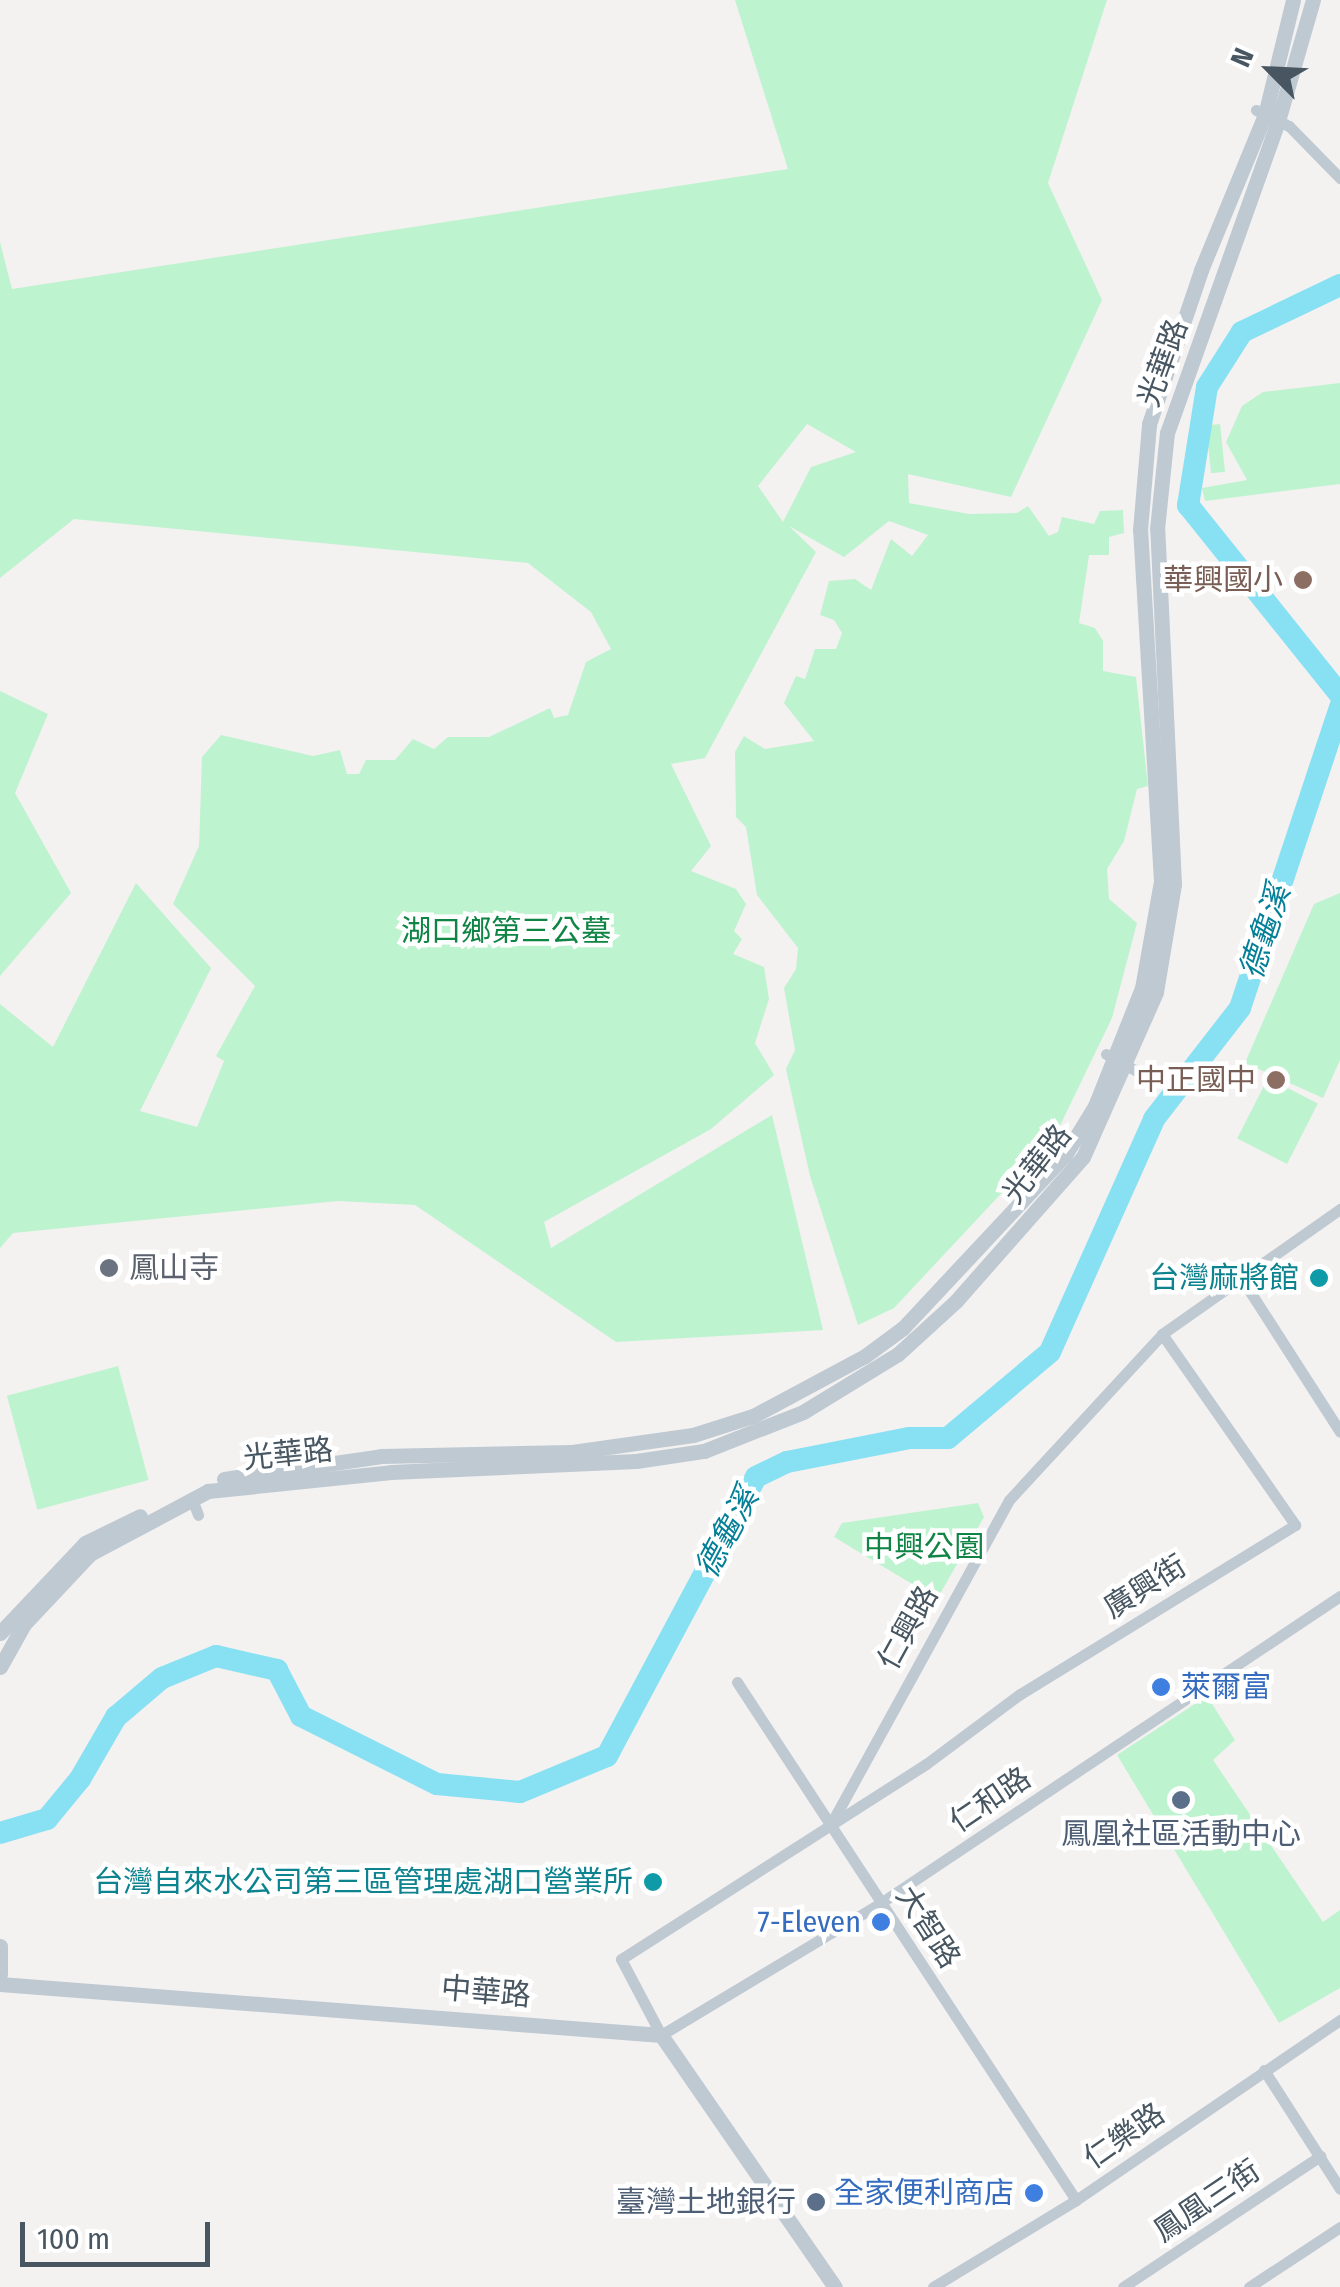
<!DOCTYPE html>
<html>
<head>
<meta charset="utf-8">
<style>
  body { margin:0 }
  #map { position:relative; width:1340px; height:2287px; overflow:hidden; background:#f4f1f1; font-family:"Fira Sans Condensed","Noto Sans TC",sans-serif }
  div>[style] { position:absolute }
  .green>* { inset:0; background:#bef3d0; transform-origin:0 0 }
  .river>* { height:22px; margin:-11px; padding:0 11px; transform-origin:11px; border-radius:11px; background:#88e1f3 }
  .minor>* { height:11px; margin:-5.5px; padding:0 5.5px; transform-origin:5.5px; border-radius:5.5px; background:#bec9d2 }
  .tertiary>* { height:15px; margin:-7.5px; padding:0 7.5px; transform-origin:7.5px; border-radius:7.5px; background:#bec9d2 }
  .dots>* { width:28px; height:28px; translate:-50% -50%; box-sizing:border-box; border:5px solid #fff; border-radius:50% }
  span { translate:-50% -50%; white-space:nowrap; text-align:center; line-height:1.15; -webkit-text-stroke:9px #fff; paint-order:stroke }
  .street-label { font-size:30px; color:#475661 }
  .education-label { font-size:30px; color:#785e54 }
  .right { translate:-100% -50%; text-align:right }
  .park-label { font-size:30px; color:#108445 }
  .worship-label { font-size:30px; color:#5b616d }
  .left { translate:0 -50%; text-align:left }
  .culture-label { font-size:30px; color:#0d838f }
  .shop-label { font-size:30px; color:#366cbe }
  .service-label { font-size:30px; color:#4e5e75 }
  .water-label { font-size:32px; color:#047f98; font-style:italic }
  .north { position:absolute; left:1220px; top:20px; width:100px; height:100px; -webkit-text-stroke:8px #fff; paint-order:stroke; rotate:294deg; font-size:28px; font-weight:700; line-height:40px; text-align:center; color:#475661 }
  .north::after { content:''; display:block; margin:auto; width:35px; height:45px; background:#475661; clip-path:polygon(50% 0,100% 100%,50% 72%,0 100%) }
  .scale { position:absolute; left:20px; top:2222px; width:190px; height:45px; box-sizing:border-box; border:5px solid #475661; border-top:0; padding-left:12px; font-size:30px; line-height:35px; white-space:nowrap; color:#475661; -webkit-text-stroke:8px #fff; paint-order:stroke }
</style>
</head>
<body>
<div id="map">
  <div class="green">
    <div style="clip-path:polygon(evenodd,735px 0,1107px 0,1048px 183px,1102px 300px,1011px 497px,908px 474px,909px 503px,969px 514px,1017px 513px,1028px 506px,1049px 536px,1058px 532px,1062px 517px,1094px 524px,1100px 511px,1123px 510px,1124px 533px,1109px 537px,1109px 555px,1089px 555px,1079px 623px,1095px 628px,1103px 641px,1103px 671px,1136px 677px,1148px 786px,1137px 789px,1124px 841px,1107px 869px,1109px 899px,1137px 923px,1112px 1018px,1055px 1136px,894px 1308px,858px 1325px,810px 1176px,786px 1069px,795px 1050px,784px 988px,796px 969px,798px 948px,757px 895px,746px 827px,736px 817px,735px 752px,744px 736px,765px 749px,814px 741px,784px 703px,796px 676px,805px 679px,815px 649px,836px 649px,842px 633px,834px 620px,820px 615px,829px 581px,855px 579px,871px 590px,891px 539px,912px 556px,928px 535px,889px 521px,844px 557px,789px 526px,816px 552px,705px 758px,671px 764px,711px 846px,691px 871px,736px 889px,746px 904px,734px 931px,742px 939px,733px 954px,764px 967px,769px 999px,755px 1043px,774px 1075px,711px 1129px,544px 1222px,551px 1248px,772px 1115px,823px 1330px,616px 1342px,415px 1205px,338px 1201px,13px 1233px,0 1248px,0 1004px,53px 1047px,136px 883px,211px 968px,140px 1111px,197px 1127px,224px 1061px,216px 1056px,255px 986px,173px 904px,199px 846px,202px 757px,221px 735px,313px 756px,340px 750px,347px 774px,359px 774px,366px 760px,395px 760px,413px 739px,434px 749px,448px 737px,489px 737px,550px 708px,554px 718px,568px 715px,586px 662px,611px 649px,591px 612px,528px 563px,74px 519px,0 578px,0 242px,12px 289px,788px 169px,735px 0,807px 424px,856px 452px,811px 467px,783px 522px,758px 486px,807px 424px)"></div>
    <div style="clip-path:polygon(1340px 383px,1340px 484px,1205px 501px,1202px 488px,1247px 480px,1226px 442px,1242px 406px,1263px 392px)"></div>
    <div style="left:1220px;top:424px;width:48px;height:14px;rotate:84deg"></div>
    <div style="clip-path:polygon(0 691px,48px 714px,15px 793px,71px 893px,0 976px)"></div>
    <div style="clip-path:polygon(1340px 893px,1340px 1060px,1323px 1098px,1245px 1063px,1314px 904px)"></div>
    <div style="left:1268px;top:1078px;width:56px;height:68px;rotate:27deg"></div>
    <div style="left:118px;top:1366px;width:118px;height:115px;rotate:75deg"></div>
    <div style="clip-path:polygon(978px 1503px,984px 1517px,937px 1599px,834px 1537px,842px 1523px)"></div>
    <div style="clip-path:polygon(1207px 1696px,1235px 1740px,1213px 1760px,1323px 1922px,1340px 1910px,1340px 1988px,1279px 2023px,1117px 1755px)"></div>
  </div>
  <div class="river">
    <div style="left:1340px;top:285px;width:109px;rotate:154.4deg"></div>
    <div style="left:1242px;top:332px;width:65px;rotate:122.5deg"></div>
    <div style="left:1207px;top:387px;width:120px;rotate:99.1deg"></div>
    <div style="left:1188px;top:505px;width:243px;rotate:51.3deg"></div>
    <div style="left:0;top:1833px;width:49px;rotate:-16.6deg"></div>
    <div style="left:47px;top:1819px;width:52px;rotate:-50.5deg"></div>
    <div style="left:80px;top:1779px;width:72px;rotate:-59.9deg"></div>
    <div style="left:116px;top:1717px;width:60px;rotate:-40.3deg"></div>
    <div style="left:162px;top:1678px;width:58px;rotate:-22.2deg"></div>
    <div style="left:216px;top:1656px;width:63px;rotate:12.9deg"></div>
    <div style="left:277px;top:1670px;width:52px;rotate:62.4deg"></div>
    <div style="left:301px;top:1716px;width:152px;rotate:26.6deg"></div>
    <div style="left:437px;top:1784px;width:83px;rotate:5.5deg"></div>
    <div style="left:520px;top:1792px;width:94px;rotate:-22.5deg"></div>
    <div style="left:607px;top:1756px;width:316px;rotate:-61.9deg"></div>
    <div style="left:756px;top:1477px;width:34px;rotate:-26deg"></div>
    <div style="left:787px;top:1462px;width:124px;rotate:-11.1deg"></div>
    <div style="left:909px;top:1438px;width:39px"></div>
    <div style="left:948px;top:1438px;width:133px;rotate:-40.1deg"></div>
    <div style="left:1050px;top:1352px;width:255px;rotate:-65.9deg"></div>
    <div style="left:1154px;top:1119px;width:140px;rotate:-52.2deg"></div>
    <div style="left:1240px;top:1008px;width:317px;rotate:-71.6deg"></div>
  </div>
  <div class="minor">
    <div style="left:1256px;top:110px;width:37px;rotate:26deg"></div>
    <div style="left:1289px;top:126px;width:73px;rotate:45.6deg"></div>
    <div style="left:1106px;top:1054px;width:37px;rotate:29deg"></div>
    <div style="left:1240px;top:1276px;width:185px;rotate:57.3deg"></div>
    <div style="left:1162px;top:1334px;width:233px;rotate:55.1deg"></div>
    <div style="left:1295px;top:1525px;width:323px;rotate:148.4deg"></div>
    <div style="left:1020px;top:1694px;width:117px;rotate:143.3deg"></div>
    <div style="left:926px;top:1764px;width:362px;rotate:147.4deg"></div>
    <div style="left:621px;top:1959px;width:86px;rotate:62.2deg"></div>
    <div style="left:661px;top:2035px;width:258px;rotate:-31deg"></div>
    <div style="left:882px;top:1902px;width:551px;rotate:-33.75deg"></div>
    <div style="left:192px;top:1499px;width:17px;rotate:69deg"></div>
    <div style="left:737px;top:1682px;width:619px;rotate:56.8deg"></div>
    <div style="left:832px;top:1822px;width:367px;rotate:-61.2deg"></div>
    <div style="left:1009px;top:1500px;width:226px;rotate:-47.3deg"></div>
    <div style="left:1162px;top:1334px;width:218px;rotate:-35.1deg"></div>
    <div style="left:1264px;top:2070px;width:141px;rotate:57.4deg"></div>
    <div style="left:933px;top:2287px;width:167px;rotate:-31.3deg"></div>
    <div style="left:1076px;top:2200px;width:320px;rotate:-34.3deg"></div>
    <div style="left:1123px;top:2287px;width:237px;rotate:-33.6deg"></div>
    <div style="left:1249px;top:2287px;width:109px;rotate:-33.4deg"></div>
  </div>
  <div class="tertiary">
    <div style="left:224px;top:1479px;width:159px;rotate:-8.3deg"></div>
    <div style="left:381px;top:1456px;width:191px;rotate:-1.2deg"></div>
    <div style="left:572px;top:1452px;width:122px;rotate:-8deg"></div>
    <div style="left:693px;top:1435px;width:63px;rotate:-17.6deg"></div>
    <div style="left:753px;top:1416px;width:127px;rotate:-28.2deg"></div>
    <div style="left:865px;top:1356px;width:47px;rotate:-36.4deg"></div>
    <div style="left:903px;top:1328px;width:237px;rotate:-46.9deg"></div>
    <div style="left:1065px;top:1155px;width:57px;rotate:-58.5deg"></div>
    <div style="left:1095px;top:1106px;width:127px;rotate:-68.3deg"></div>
    <div style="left:1142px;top:988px;width:109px;rotate:-79.9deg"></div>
    <div style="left:1161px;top:881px;width:352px;rotate:-93.4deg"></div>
    <div style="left:1140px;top:530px;width:106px;rotate:-85.1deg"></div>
    <div style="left:1149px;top:424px;width:163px;rotate:-71.3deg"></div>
    <div style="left:1201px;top:270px;width:168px;rotate:-67.6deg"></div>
    <div style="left:1265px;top:115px;width:118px;rotate:-76.3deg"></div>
    <div style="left:0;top:1633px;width:124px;rotate:-46.6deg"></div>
    <div style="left:85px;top:1543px;width:61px;rotate:-26.1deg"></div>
    <div style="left:0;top:1667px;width:49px;rotate:-60.8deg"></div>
    <div style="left:24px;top:1624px;width:96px;rotate:-46.7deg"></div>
    <div style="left:90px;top:1554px;width:134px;rotate:-28.1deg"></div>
    <div style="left:208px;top:1491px;width:184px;rotate:-5.9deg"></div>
    <div style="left:391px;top:1472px;width:245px;rotate:-2.6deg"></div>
    <div style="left:636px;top:1461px;width:69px;rotate:-8.4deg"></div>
    <div style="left:704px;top:1451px;width:106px;rotate:-21.5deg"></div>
    <div style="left:803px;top:1412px;width:111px;rotate:-31.4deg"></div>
    <div style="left:898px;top:1354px;width:79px;rotate:-42.4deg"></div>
    <div style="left:956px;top:1301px;width:192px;rotate:-48.6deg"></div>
    <div style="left:1083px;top:1157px;width:180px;rotate:-66.1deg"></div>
    <div style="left:1156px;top:992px;width:109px;rotate:-80.5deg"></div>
    <div style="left:1174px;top:884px;width:355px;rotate:-92.7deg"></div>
    <div style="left:1157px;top:529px;width:97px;rotate:-84.1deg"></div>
    <div style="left:1167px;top:433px;width:331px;rotate:-70.4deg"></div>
    <div style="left:1278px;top:121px;width:126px;rotate:-73.9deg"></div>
    <div style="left:0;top:1946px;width:28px;rotate:90deg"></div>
    <div style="left:0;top:1984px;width:663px;rotate:4.41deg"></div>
    <div style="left:661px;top:2035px;width:306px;rotate:55.4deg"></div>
  </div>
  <div class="dots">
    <div style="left:1303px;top:580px;background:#8d6e63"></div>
    <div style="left:1276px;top:1080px;background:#8d6e63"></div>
    <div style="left:109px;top:1268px;background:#6b7280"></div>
    <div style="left:1319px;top:1278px;background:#0f9aa8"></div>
    <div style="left:1161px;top:1687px;background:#3f7fe0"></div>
    <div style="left:1181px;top:1800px;background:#5c6f8a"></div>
    <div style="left:653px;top:1882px;background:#0f9aa8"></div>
    <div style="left:881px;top:1922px;background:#3f7fe0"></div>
    <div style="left:1034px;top:2193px;background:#3f7fe0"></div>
    <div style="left:816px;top:2202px;background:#5c6f8a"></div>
  </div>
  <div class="street-label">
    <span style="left:1163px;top:363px;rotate:-70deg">光華路</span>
    <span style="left:1037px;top:1164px;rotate:-52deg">光華路</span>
    <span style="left:288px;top:1454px;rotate:-6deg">光華路</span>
    <span style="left:1145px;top:1587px;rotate:-32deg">廣興街</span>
    <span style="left:908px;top:1628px;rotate:-61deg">仁興路</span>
    <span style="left:990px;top:1800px;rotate:-34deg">仁和路</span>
    <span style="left:928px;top:1927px;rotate:57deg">大智路</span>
    <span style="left:486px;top:1992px;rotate:5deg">中華路</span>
    <span style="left:1124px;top:2136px;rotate:-35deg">仁樂路</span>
    <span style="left:1207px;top:2201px;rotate:-34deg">鳳凰三街</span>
  </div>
  <div class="education-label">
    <span class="right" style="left:1283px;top:580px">華興國小</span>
    <span class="right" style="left:1256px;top:1080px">中正國中</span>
  </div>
  <div class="park-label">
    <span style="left:506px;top:931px">湖口鄉第三公墓</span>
    <span style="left:924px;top:1547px">中興公園</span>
  </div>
  <div class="worship-label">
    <span class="left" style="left:129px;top:1268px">鳳山寺</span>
  </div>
  <div class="culture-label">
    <span class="right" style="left:1299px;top:1278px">台灣麻將館</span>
    <span class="right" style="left:633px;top:1882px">台灣自來水公司第三區管理處湖口營業所</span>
  </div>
  <div class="shop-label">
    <span class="left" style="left:1181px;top:1687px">萊爾富</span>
    <span class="right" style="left:861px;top:1922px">7-Eleven</span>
    <span class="right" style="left:1014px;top:2193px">全家便利商店</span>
  </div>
  <div class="service-label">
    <span style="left:1181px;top:1834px">鳳凰社區活動中心</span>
    <span class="right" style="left:796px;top:2202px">臺灣土地銀行</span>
  </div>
  <div class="water-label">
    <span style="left:1265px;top:932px;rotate:-72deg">德龜溪</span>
    <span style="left:727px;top:1533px;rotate:-62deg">德龜溪</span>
  </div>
  <div class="north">N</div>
  <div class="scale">100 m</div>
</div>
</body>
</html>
